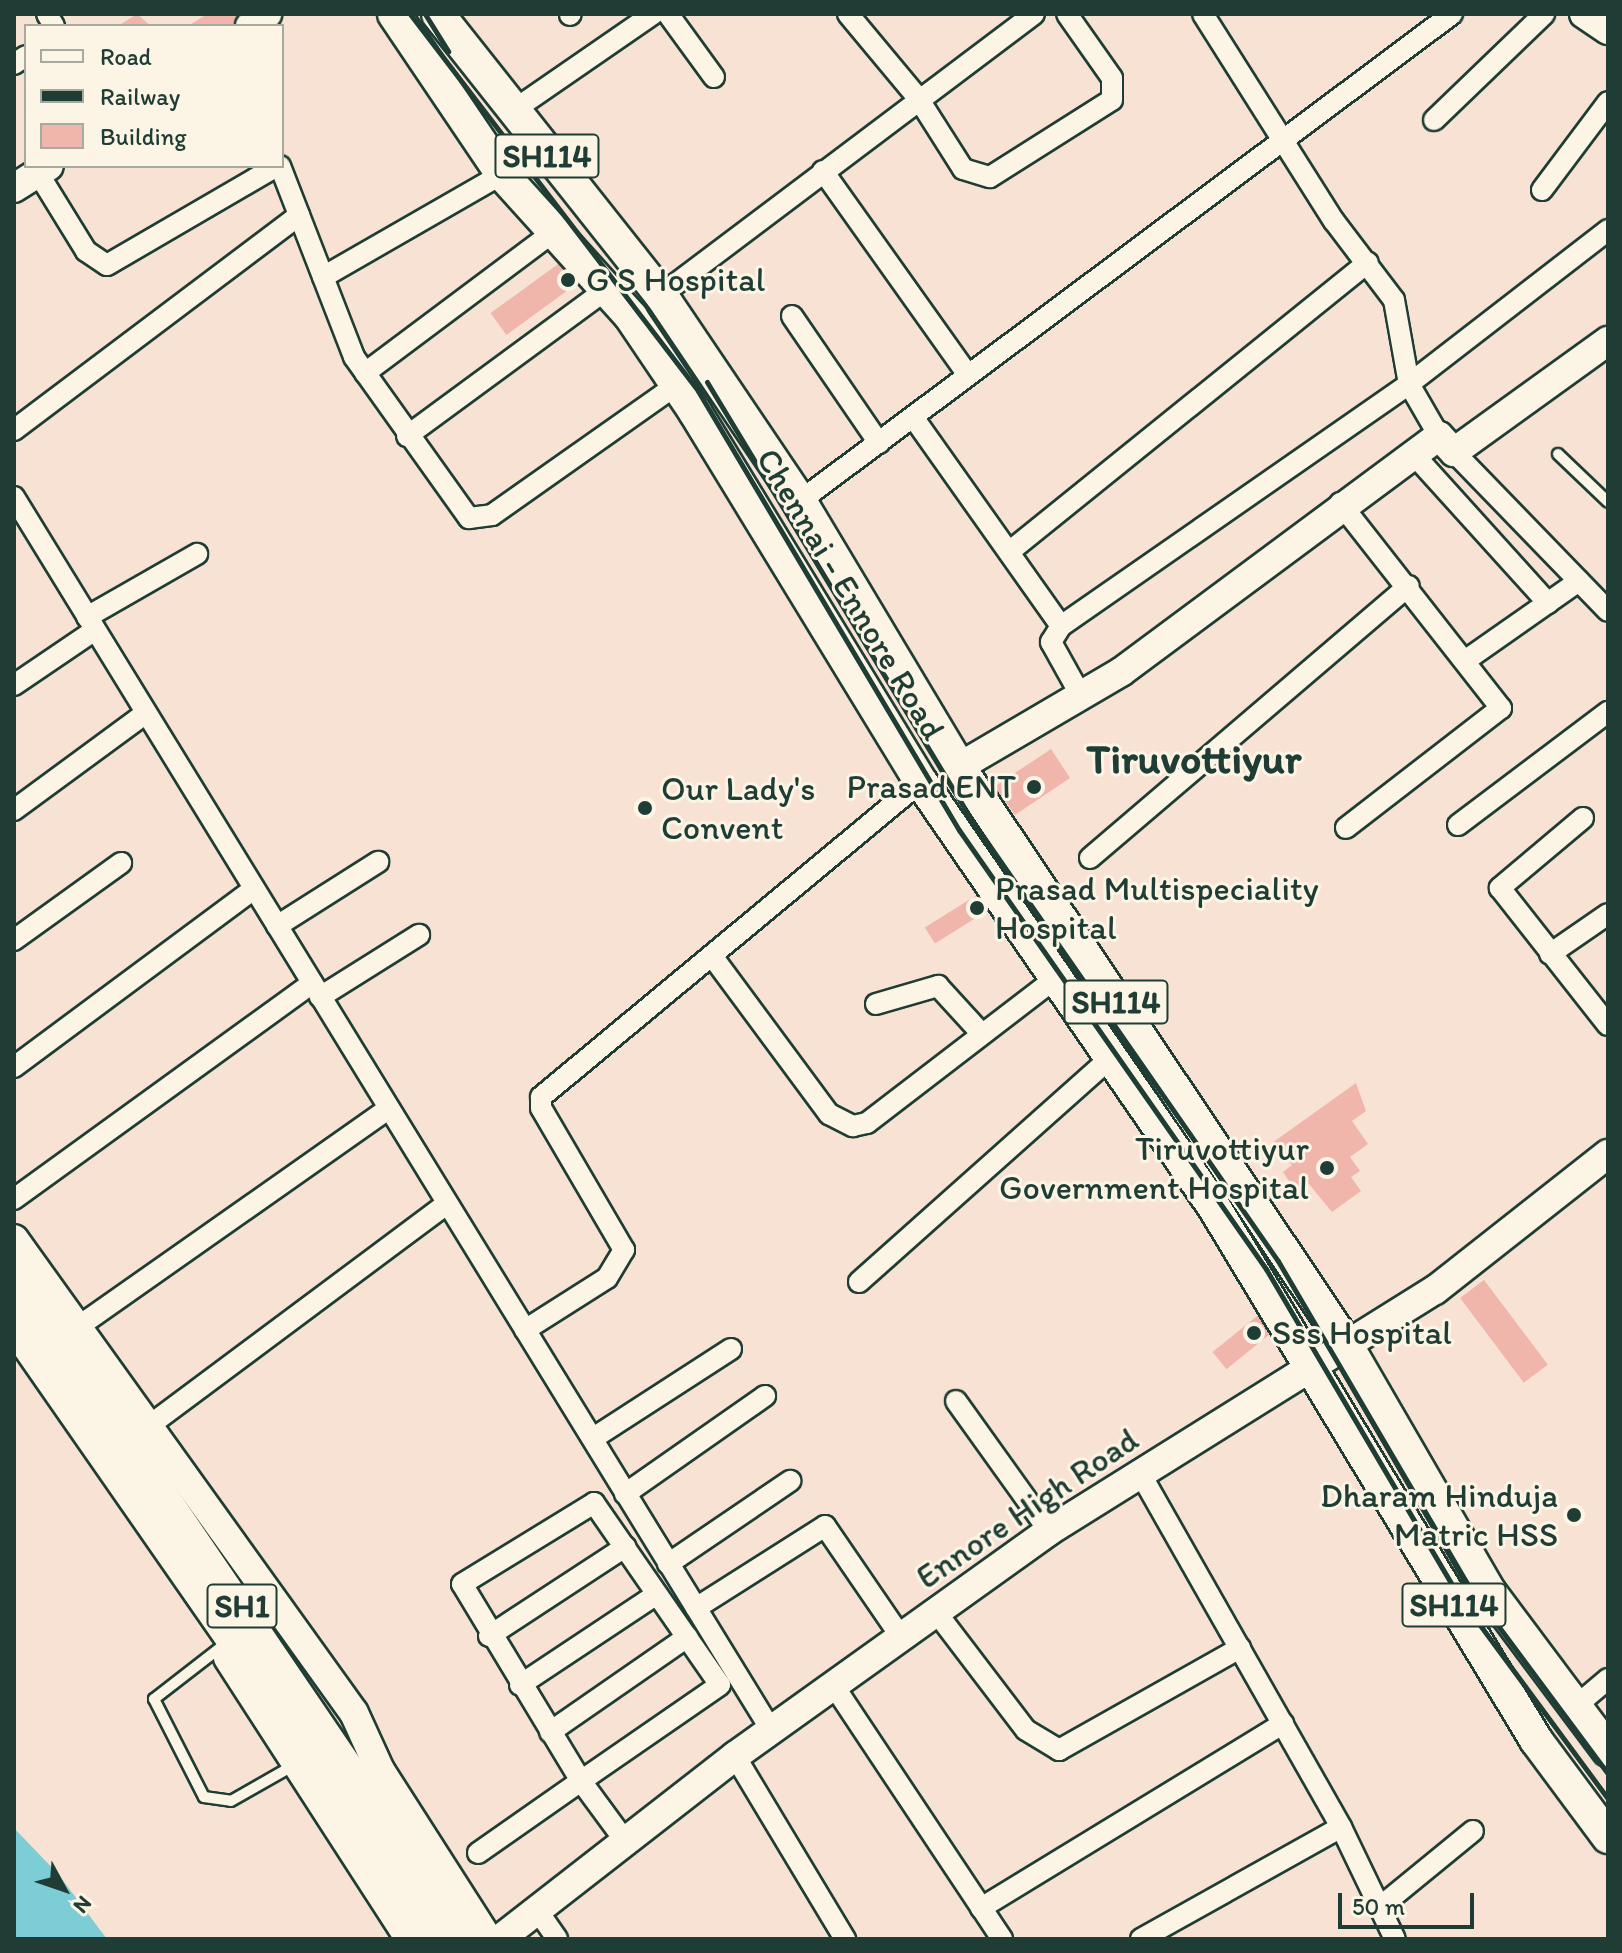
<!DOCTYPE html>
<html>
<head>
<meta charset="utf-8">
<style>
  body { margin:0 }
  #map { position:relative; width:1622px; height:1953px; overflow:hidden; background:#f8e2d4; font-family:Itim,sans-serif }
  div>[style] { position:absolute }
  .water>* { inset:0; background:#7ccdd5 }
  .building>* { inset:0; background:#f0b5ab; transform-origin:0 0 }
  .roads { filter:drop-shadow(2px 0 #1f3d34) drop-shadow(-2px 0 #1f3d34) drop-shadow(0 2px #1f3d34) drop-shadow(0 -2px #1f3d34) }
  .lane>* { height:10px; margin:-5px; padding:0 5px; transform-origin:5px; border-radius:5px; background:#fcf5e5 }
  .street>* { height:20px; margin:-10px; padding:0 10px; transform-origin:10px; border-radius:10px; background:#fcf5e5 }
  .secondary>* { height:28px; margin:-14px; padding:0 14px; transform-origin:14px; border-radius:14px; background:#fcf5e5 }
  .primary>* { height:32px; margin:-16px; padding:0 16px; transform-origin:16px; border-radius:16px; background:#fcf5e5 }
  .rail>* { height:5px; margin:-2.5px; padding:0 2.5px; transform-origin:2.5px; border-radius:2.5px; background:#1f3d34 }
  .dots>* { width:22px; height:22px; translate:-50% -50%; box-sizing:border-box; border:4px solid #fcf5e5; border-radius:50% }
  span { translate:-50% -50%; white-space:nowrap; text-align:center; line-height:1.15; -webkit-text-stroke:6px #fcf5e5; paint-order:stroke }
  .shield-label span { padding:2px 6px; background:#fcf5e5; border:2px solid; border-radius:6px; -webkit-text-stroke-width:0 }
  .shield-label { font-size:32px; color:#1f3d34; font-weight:700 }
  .poi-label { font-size:34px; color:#1f3d34 }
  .left { translate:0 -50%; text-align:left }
  .right { translate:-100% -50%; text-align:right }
  .street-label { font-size:34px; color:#1f3d34 }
  .district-label { font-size:42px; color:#1f3d34; font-weight:700 }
  .frame { position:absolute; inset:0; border:16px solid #1f3d34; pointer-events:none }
  .legend { position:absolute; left:24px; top:24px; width:260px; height:144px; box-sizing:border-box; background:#fcf5e5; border:2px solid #a4ab9e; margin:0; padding:10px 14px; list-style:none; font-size:24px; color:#1f3d34 }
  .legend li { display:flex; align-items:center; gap:16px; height:40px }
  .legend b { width:40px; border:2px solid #a4ab9e }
  .north { position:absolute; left:24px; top:1849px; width:80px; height:80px; -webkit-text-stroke:6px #fcf5e5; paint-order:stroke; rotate:130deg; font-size:22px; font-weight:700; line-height:32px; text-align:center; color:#1f3d34 }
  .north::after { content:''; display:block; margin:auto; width:28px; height:36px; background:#1f3d34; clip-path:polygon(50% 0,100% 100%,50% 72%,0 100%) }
  .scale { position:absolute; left:1338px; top:1893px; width:136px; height:36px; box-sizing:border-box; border:4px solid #1f3d34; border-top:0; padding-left:10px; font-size:24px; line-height:28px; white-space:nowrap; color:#1f3d34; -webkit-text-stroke:6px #fcf5e5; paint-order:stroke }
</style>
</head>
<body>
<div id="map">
  <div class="water">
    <div style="clip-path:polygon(14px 1828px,58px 1874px,107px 1939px,14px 1939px)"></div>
  </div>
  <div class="building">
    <div style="clip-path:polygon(137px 14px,151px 26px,118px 26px)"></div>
    <div style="clip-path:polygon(207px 14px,248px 14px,249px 16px,234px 26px,188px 26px)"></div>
    <div style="left:565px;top:259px;width:27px;height:92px;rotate:54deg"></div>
    <div style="clip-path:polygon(1051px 749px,1070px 778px,1015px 815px,1006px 802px,992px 811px,982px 795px)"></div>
    <div style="left:980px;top:893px;width:19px;height:65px;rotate:58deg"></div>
    <div style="clip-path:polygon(1356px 1083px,1366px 1111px,1352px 1121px,1368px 1144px,1350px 1157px,1360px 1171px,1351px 1177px,1361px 1191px,1332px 1212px,1309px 1184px,1293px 1187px,1283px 1172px,1292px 1165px,1272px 1143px)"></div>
    <div style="left:1484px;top:1280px;width:106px;height:30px;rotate:53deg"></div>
    <div style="left:1267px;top:1308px;width:22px;height:70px;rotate:51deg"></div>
  </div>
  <div class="roads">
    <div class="lane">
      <div style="left:1558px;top:454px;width:69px;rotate:43.8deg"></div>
      <div style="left:225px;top:1644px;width:90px;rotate:142.2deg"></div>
      <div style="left:154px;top:1699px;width:110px;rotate:63deg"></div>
      <div style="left:204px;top:1797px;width:27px;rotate:8deg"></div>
      <div style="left:231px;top:1801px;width:75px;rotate:-29.6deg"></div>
    </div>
    <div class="street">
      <div style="left:47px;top:14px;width:14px;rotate:60deg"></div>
      <div style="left:668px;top:14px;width:78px;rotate:53.9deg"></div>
      <div style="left:848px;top:14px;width:109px;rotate:50.2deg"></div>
      <div style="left:918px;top:98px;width:84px;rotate:57.6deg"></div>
      <div style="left:963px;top:169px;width:28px;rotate:17deg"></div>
      <div style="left:990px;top:177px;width:144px;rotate:-32.3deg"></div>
      <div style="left:1112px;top:100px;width:22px;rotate:-90deg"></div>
      <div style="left:1112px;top:78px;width:78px;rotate:-125.1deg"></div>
      <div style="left:1203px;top:14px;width:245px;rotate:57.7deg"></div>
      <div style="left:1334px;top:221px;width:99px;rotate:52.8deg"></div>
      <div style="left:1394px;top:300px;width:85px;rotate:79.9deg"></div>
      <div style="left:1409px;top:384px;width:60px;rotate:60deg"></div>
      <div style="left:570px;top:15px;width:1px;rotate:-45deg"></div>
      <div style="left:14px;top:64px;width:14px;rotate:-34deg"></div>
      <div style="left:511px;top:112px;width:173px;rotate:-34.6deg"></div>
      <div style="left:1434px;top:120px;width:153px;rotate:-43.9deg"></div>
      <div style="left:280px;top:166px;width:205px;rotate:68.8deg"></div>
      <div style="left:354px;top:357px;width:198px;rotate:54.5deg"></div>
      <div style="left:469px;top:518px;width:23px;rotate:-7deg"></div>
      <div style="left:492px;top:515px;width:225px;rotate:-35.2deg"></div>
      <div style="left:823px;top:171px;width:250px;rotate:54.6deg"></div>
      <div style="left:38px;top:173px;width:92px;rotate:58.4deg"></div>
      <div style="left:86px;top:251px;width:25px;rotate:34deg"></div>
      <div style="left:107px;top:265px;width:197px;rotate:-30.2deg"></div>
      <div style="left:1542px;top:190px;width:110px;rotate:-53.1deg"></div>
      <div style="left:323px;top:277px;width:207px;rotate:-29.9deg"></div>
      <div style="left:661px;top:295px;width:467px;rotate:-37deg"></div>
      <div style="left:792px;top:316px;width:154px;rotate:55.6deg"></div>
      <div style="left:365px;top:373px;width:234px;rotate:-36.8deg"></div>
      <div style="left:913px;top:417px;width:256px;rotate:54.7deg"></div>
      <div style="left:1061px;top:626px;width:19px;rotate:122deg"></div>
      <div style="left:1051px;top:642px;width:62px;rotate:60.9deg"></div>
      <div style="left:14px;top:430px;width:357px;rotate:-37deg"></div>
      <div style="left:407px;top:436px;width:248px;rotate:-36.3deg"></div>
      <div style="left:1454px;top:452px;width:221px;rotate:45.9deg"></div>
      <div style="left:1416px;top:457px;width:197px;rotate:47.9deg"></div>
      <div style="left:14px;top:497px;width:1447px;rotate:58.45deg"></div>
      <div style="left:800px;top:501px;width:814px;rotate:-36.76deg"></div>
      <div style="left:1340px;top:503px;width:261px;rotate:51.9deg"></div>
      <div style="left:1501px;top:708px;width:196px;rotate:142.3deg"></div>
      <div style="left:1009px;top:552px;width:461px;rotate:-38.9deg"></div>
      <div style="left:87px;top:617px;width:127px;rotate:-29.8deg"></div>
      <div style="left:1061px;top:626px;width:424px;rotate:-34.8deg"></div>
      <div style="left:1409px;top:384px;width:252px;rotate:-37.7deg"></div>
      <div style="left:1469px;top:658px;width:134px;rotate:-35deg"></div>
      <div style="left:14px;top:685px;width:98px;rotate:-34.2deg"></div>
      <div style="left:14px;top:810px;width:164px;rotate:-36.3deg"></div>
      <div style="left:1583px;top:818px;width:109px;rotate:139.9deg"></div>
      <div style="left:1500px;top:888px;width:174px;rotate:51.8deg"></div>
      <div style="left:1458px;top:825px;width:188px;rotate:-37deg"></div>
      <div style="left:1090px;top:858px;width:419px;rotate:-40.5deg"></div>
      <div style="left:277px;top:926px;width:120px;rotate:-32.4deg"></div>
      <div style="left:14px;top:940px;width:132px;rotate:-35.7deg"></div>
      <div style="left:1550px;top:954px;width:70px;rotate:-34.6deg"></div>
      <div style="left:715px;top:960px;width:192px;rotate:53.5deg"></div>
      <div style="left:829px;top:1114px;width:27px;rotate:27deg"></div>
      <div style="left:853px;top:1126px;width:14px;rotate:-12deg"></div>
      <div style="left:867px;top:1123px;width:233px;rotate:-37.5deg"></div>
      <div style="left:320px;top:997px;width:117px;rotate:-32.1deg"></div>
      <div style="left:876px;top:1004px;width:65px;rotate:-16.2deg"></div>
      <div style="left:938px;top:986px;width:65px;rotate:47.5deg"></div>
      <div style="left:14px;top:1067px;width:299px;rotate:-36.6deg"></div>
      <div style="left:14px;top:1199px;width:368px;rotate:-35.9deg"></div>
      <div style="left:859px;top:1282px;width:334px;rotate:-41.7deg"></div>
      <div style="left:75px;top:1329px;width:383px;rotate:-35.1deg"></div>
      <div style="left:525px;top:1330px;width:97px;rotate:-32.4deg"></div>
      <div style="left:607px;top:1278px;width:33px;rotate:-59deg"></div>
      <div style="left:624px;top:1250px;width:164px;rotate:-120.3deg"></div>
      <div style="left:541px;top:1108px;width:11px;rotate:-90deg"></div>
      <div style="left:541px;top:1097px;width:494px;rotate:-39.7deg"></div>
      <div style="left:956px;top:1401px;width:160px;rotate:54.4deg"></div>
      <div style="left:146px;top:1428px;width:375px;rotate:-36.7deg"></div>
      <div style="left:595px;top:1437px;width:162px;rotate:-32.9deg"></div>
      <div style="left:1140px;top:1473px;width:407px;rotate:60.4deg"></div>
      <div style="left:1341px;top:1827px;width:124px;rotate:64.3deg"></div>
      <div style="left:625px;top:1494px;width:171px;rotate:-35deg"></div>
      <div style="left:668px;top:1564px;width:148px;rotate:-34.2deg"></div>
      <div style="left:696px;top:1608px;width:153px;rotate:-32.4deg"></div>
      <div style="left:825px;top:1526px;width:138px;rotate:55.6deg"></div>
      <div style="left:936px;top:1612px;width:148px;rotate:52.7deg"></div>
      <div style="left:1026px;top:1730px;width:39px;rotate:31deg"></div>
      <div style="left:1059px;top:1750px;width:208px;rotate:-29.4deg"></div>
      <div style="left:489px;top:1636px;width:163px;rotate:-33.2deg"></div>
      <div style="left:520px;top:1685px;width:164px;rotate:-33.6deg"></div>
      <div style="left:836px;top:1689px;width:300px;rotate:56.4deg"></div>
      <div style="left:1576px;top:1706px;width:42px;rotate:-40.2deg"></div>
      <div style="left:550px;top:1732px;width:167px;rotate:-34.7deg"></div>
      <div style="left:735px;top:1756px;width:214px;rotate:59deg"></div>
      <div style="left:478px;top:1853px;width:126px;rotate:-35deg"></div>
      <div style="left:581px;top:1781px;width:230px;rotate:-121.1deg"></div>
      <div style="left:462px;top:1584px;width:155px;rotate:-31.5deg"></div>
      <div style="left:594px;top:1503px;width:221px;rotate:55.3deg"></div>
      <div style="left:720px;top:1685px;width:169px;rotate:145.4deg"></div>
      <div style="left:581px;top:1781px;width:74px;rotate:53.7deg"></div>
      <div style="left:1380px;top:1907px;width:120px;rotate:-39.3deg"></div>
      <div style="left:981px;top:1908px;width:354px;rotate:-31.4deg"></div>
      <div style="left:537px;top:1910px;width:35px;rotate:55deg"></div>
      <div style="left:1141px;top:1939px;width:229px;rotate:-29.2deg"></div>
    </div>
    <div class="secondary">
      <div style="left:1584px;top:14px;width:29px;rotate:34deg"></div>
      <div style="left:250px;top:26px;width:21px;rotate:-35deg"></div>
      <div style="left:14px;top:188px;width:41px;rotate:-32.2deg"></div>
      <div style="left:959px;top:767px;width:188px;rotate:-30.4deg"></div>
      <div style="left:1121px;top:672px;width:396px;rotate:-36.6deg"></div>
      <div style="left:1439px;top:436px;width:22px;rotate:47deg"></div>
      <div style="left:1454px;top:452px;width:190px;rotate:-35.8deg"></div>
      <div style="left:14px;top:1239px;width:583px;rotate:54.35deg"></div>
      <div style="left:354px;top:1713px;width:63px;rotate:65.5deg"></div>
      <div style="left:380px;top:1770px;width:201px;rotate:57.4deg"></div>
      <div style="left:228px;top:1658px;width:335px;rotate:57.1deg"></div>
      <div style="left:500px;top:1939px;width:298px;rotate:-37.9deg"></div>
      <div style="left:735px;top:1756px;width:386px;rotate:-35.6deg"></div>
      <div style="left:1049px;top:1531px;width:455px;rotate:-32deg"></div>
      <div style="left:1435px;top:1290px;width:220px;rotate:-38.2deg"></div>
    </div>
    <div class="primary">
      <div style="left:394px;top:14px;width:193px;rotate:56deg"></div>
      <div style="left:502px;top:174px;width:193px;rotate:47.9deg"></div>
      <div style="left:631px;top:317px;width:115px;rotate:56deg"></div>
      <div style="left:695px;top:412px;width:434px;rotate:58.6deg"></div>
      <div style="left:921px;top:782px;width:516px;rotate:55.42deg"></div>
      <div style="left:1214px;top:1207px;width:623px;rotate:58.86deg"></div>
      <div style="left:1536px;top:1740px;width:121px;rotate:53.4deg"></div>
      <div style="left:438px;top:14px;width:359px;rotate:51.6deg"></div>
      <div style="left:661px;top:295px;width:249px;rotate:56deg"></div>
      <div style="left:800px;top:501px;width:310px;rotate:59.1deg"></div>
      <div style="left:959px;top:767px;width:695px;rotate:56.15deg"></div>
      <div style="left:1346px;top:1344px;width:285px;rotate:59.9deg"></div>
      <div style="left:1489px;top:1591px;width:199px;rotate:53.2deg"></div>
      <div style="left:14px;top:1278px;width:799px;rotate:55.81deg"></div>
      <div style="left:14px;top:1325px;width:412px;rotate:55.2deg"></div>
      <div style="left:249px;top:1663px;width:251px;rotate:57.7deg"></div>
      <div style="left:383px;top:1875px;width:83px;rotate:50.4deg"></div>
    </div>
  </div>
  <div class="rail">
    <div style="left:410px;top:14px;width:474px;rotate:52.6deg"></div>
    <div style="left:698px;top:391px;width:511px;rotate:59.27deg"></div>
    <div style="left:959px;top:830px;width:536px;rotate:55.03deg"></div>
    <div style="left:1266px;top:1269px;width:382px;rotate:59.5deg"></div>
    <div style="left:1460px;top:1598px;width:250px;rotate:53.6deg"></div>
    <div style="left:425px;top:14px;width:44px;rotate:58.1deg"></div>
    <div style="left:707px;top:382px;width:511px;rotate:58.86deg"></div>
    <div style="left:971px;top:819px;width:538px;rotate:55.22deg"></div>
    <div style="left:1278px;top:1261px;width:379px;rotate:59.6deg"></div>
    <div style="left:1470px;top:1588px;width:232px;rotate:53.4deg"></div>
  </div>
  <div class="dots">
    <div style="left:568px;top:280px;background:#1f3d34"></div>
    <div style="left:1034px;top:787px;background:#1f3d34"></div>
    <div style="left:645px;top:808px;background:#1f3d34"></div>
    <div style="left:977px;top:908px;background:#1f3d34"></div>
    <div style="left:1327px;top:1168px;background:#1f3d34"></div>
    <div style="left:1254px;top:1333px;background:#1f3d34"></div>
    <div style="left:1574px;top:1515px;background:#1f3d34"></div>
  </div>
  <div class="shield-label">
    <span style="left:547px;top:156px">SH114</span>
    <span style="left:1116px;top:1002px">SH114</span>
    <span style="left:1454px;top:1605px">SH114</span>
    <span style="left:242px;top:1606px">SH1</span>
  </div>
  <div class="poi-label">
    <span class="left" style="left:586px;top:280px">G S Hospital</span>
    <span class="right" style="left:1016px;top:787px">Prasad ENT</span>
    <span class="left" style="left:661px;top:808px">Our Lady's<br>Convent</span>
    <span class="left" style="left:995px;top:908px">Prasad Multispeciality<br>Hospital</span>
    <span class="right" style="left:1309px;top:1168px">Tiruvottiyur<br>Government Hospital</span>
    <span class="left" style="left:1272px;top:1333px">Sss Hospital</span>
    <span class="right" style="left:1558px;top:1515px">Dharam Hinduja<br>Matric HSS</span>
  </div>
  <div class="street-label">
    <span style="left:851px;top:594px;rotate:59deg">Chennai - Ennore Road</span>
    <span style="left:1027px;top:1508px;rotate:-34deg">Ennore High Road</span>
  </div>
  <div class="district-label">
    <span style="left:1194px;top:759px">Tiruvottiyur</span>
  </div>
  <div class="frame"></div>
  <ul class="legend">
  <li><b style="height:10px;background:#fcf5e5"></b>Road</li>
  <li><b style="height:10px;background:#1f3d34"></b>Railway</li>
  <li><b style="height:22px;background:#f0b5ab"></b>Building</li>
  </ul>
  <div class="north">N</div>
  <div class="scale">50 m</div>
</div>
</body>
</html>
